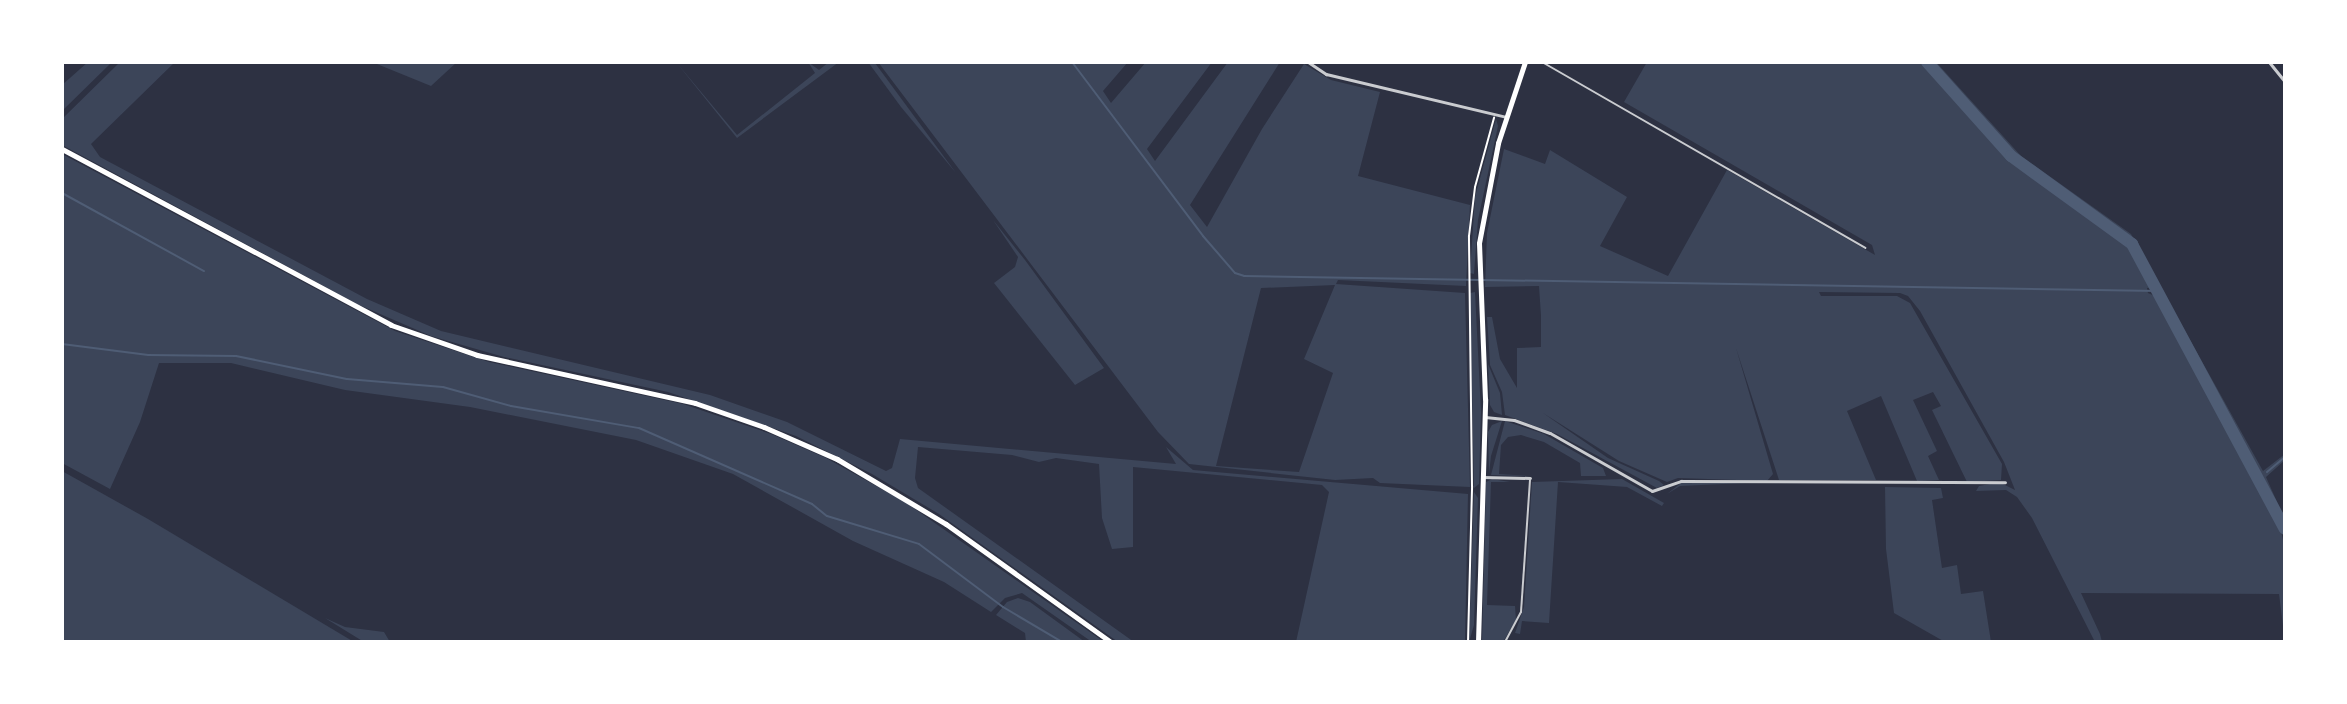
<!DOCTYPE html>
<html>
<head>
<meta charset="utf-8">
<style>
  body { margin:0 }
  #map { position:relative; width:2347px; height:704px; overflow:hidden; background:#2d3142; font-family:Figtree,sans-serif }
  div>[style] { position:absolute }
  .green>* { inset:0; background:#3c4559 }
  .stream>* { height:2px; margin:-1px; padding:0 1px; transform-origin:1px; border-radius:1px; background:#4f5d75 }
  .river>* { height:12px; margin:-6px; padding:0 6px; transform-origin:6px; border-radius:6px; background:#4f5d75 }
  .path>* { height:2px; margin:-1px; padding:0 1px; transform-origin:1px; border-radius:1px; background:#fff }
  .service>* { height:2px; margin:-1px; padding:0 1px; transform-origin:1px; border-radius:1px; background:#caccd0 }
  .minor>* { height:3px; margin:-1.5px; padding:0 1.5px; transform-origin:1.5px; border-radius:1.5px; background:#caccd0 }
  .secondary>* { height:5px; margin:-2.5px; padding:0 2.5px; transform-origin:2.5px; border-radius:2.5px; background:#fff }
  .primary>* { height:5px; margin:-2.5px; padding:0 2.5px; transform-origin:2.5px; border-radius:2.5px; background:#fff }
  span { translate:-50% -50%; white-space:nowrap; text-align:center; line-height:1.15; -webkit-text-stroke:8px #fff; paint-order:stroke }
  .frame { position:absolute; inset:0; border:64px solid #fff; pointer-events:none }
</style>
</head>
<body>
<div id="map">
  <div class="green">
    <div style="clip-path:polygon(88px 62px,112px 62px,62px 111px,62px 85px)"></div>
    <div style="clip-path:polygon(120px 62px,175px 62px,91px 144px,100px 157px,367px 299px,441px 331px,710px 395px,787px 422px,886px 471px,892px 468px,900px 439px,1176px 464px,1166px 447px,1193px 470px,1468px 494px,1465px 642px,1296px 642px,1329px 492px,1322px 485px,1133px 467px,1133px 547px,1112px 549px,1102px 518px,1099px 464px,1056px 458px,1039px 462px,1012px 455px,918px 447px,915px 478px,918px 488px,1134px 642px,1118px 642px,939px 514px,872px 474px,796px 436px,668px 392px,504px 357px,431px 336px,357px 304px,62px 145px,62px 119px)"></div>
    <div style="clip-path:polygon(372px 62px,457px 62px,431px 86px)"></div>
    <div style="clip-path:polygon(676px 62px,737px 135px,815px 73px,808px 62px,819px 70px,829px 62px,839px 62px,737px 138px)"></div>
    <div style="clip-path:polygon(868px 62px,875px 63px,956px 173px,901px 107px)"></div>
    <div style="clip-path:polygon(evenodd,878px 62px,1128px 62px,1103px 91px,1111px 103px,1146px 62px,1212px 62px,1147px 149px,1155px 161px,1228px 62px,1280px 62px,1190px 205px,1207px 227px,1262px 129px,1304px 64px,1331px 80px,1380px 92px,1358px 176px,1470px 205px,1466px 286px,1338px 280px,1336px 284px,1465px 293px,1470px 487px,1380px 483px,1373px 478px,1335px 480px,1189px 464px,1158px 432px,878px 62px,1335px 285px,1304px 359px,1333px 373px,1299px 472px,1216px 466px,1261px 288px,1335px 285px)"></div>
    <div style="clip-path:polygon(1647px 62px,1936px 62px,2021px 156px,2131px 234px,2263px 471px,2285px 454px,2285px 460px,2266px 477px,2285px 520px,2134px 243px,2016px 158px,1965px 102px,1963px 105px,2020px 168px,2111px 230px,2132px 249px,2153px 287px,2147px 288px,2148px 293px,2157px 297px,2164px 310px,2281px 531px,2285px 549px,2285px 642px,2279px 594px,2081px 593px,2100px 634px,2102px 642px,2095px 642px,2032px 518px,2017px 497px,2006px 490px,1976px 491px,1979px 486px,1990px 484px,2003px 484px,2015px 490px,2004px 462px,1920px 311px,1908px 296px,1900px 293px,1819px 292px,1821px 296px,1897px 296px,1910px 303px,2002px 464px,2001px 480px,1967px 482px,1932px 410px,1941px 406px,1933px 392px,1913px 400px,1937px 451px,1928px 456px,1939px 480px,1917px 481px,1881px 396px,1847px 411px,1876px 480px,1779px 480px,1736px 348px,1773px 474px,1767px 481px,1678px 478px,1667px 482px,1619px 461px,1543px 413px,1608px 458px,1659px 481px,1664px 485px,1657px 488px,1557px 434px,1505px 415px,1502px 392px,1490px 365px,1487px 317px,1492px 317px,1500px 359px,1517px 388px,1517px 348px,1541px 347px,1541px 316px,1539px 286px,1485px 287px,1487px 233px,1504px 149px,1545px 164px,1550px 150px,1627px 197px,1600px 246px,1668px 276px,1727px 170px,1875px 255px,1872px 245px,1624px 102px)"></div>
    <div style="clip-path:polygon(1496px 119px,1498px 126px,1478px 220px,1474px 274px,1470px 273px,1475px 197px)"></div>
    <div style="clip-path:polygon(62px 154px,395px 331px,489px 362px,683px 404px,771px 434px,826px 458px,905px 502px,1104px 642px,1092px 642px,1022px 593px,1005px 598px,991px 612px,944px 582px,853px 541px,733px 474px,636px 440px,470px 407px,345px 390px,231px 363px,159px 363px,140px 422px,110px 489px,62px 463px)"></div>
    <div style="clip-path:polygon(993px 220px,1025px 260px,1104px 368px,1075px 385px,994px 283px,1015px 267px,1018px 257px)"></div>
    <div style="clip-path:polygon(1475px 292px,1481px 412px,1479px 484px,1474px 488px,1470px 293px)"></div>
    <div style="clip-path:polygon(1488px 364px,1500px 393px,1502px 415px,1494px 412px,1490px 405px)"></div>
    <div style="clip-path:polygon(1502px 421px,1491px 456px,1489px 474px,1488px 432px,1492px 425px)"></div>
    <div style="clip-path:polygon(1505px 421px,1544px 434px,1603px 468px,1606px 476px,1531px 476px,1581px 476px,1580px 463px,1544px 442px,1521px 435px,1508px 437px,1501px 445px,1499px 474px,1528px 476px,1491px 475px)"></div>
    <div style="clip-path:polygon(62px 471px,148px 519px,354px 642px,62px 642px)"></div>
    <div style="clip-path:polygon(1492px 479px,1510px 482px,1491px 482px,1487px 605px,1515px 606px,1516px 620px,1503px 642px,1482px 642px,1486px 482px)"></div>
    <div style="clip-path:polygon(1622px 479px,1664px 503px,1662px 506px,1627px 487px,1558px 482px,1549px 623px,1522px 621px,1520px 634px,1515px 633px,1524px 607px,1532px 482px)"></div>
    <div style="clip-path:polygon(1681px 483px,1745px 483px,1680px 486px,1667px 494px)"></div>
    <div style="clip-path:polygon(1885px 487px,1941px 488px,1943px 498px,1932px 500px,1942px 568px,1957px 565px,1961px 594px,1983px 591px,1991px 642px,1945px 642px,1894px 613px,1886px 549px)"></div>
    <div style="clip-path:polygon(1474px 492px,1478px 498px,1474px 625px,1469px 642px)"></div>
    <div style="clip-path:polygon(1018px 598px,1030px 602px,1085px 642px,1026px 642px,1025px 633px,996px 615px,1007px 602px)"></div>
    <div style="clip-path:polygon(325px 618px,345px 627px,384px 632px,390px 642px,364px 642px)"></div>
  </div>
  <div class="stream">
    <div style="left:1072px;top:62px;width:218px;rotate:53deg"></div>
    <div style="left:1203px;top:236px;width:49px;rotate:49.1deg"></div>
    <div style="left:1235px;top:273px;width:9px;rotate:18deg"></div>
    <div style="left:1244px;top:276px;width:914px;rotate:0.94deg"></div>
    <div style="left:62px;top:193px;width:162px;rotate:28.8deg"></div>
    <div style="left:62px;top:344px;width:87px;rotate:7.3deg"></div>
    <div style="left:148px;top:355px;width:88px;rotate:0.7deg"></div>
    <div style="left:236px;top:356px;width:113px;rotate:11.7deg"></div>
    <div style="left:347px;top:379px;width:96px;rotate:4.8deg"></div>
    <div style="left:443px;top:387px;width:71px;rotate:15.6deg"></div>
    <div style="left:511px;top:406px;width:130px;rotate:9.8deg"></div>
    <div style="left:639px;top:428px;width:189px;rotate:23.7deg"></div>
    <div style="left:812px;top:504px;width:19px;rotate:39deg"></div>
    <div style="left:827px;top:516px;width:96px;rotate:16.9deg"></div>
    <div style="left:919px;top:544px;width:105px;rotate:36.9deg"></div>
    <div style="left:1003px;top:607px;width:69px;rotate:30.7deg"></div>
    <div style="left:2267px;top:472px;width:23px;rotate:-40deg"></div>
    <div style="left:2259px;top:478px;width:2px;rotate:-27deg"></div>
  </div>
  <div class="river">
    <div style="left:1927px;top:62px;width:126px;rotate:48.2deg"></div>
    <div style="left:2011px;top:156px;width:150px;rotate:36deg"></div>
    <div style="left:2132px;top:244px;width:323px;rotate:61.8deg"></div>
  </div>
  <div class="path">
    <div style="left:1468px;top:642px;width:156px;rotate:-88.5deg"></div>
    <div style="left:1472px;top:486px;width:250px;rotate:-90.7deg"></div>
    <div style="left:1469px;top:236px;width:49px;rotate:-83deg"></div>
    <div style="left:1475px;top:187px;width:72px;rotate:-74.6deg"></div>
  </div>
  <div class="service">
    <div style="left:1542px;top:62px;width:373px;rotate:29.9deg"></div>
    <div style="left:1505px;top:642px;width:34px;rotate:-62deg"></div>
    <div style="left:1521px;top:612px;width:132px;rotate:-86.1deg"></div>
  </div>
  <div class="minor">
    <div style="left:1308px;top:62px;width:22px;rotate:34deg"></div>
    <div style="left:1326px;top:74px;width:185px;rotate:13.4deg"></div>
    <div style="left:2269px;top:62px;width:26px;rotate:51deg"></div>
    <div style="left:1485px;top:417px;width:29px;rotate:6deg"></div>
    <div style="left:1514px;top:420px;width:38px;rotate:20deg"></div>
    <div style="left:1550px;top:433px;width:117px;rotate:29.6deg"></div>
    <div style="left:1652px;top:491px;width:31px;rotate:-19deg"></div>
    <div style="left:1681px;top:481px;width:324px;rotate:0.2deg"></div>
    <div style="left:1482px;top:477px;width:48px;rotate:1.2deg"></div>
  </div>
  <div class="secondary">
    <div style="left:1478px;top:642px;width:243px;rotate:-88.3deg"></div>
    <div style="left:1485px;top:399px;width:156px;rotate:-92.2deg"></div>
    <div style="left:1479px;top:243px;width:102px;rotate:-79.2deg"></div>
    <div style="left:1498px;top:143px;width:85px;rotate:-71.6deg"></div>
  </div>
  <div class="primary">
    <div style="left:62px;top:149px;width:373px;rotate:28.1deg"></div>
    <div style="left:391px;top:325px;width:91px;rotate:19.2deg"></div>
    <div style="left:477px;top:355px;width:223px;rotate:12.4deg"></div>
    <div style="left:695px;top:403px;width:73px;rotate:19.2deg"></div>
    <div style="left:764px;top:427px;width:80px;rotate:23.7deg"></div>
    <div style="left:837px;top:459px;width:127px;rotate:30.8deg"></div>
    <div style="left:946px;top:524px;width:203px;rotate:35.6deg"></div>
  </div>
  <div class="frame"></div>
</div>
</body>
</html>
